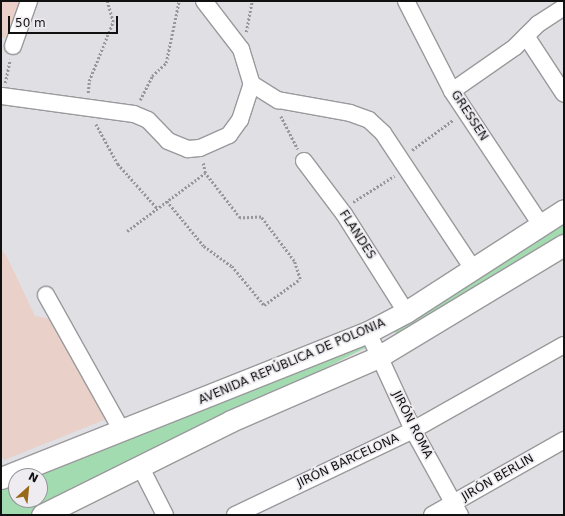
<!DOCTYPE html>
<html>
<head>
<meta charset="utf-8">
<style>
  body { margin:0 }
  #map { position:relative; width:565px; height:516px; overflow:hidden; background:#e0dfe3; font-family:"DejaVu Sans",sans-serif }
  div>[style] { position:absolute }
  .education>* { inset:0; background:#e9d0c8 }
  .green>* { inset:0; background:#a3dbb1 }
  .path>* { height:2.5px; margin-top:-1.25px; transform-origin:0; background:repeating-linear-gradient(90deg,#97979a 0 2px,transparent 0 4px) }
  .roads { filter:drop-shadow(1px 0 #9a999c) drop-shadow(-1px 0 #9a999c) drop-shadow(0 1px #9a999c) drop-shadow(0 -1px #9a999c) }
  .minor>* { height:16px; margin:-8px; padding:0 8px; transform-origin:8px; border-radius:8px; background:#fff }
  .major>* { height:21px; margin:-10.5px; padding:0 10.5px; transform-origin:10.5px; border-radius:10.5px; background:#fff }
  span { translate:-50% -50%; white-space:nowrap; text-align:center; line-height:1.15; -webkit-text-stroke:3.5px #eeecf0; paint-order:stroke }
  .street-label { font-size:12px; color:#111112 }
  .frame { position:absolute; inset:0; border:2px solid #111112; pointer-events:none }
  .north { position:absolute; left:8px; top:468px; width:40px; height:40px; box-sizing:border-box; background:#eeecf0; border:1px solid #969497; border-radius:50%; rotate:27deg; font-size:11px; font-weight:700; line-height:16px; text-align:center; color:#111112 }
  .north::after { content:''; display:block; margin:auto; width:14px; height:18px; background:#976918; clip-path:polygon(50% 0,100% 100%,50% 72%,0 100%) }
  .scale { position:absolute; left:8px; top:16px; width:110px; height:18px; box-sizing:border-box; border:2px solid #111112; border-top:0; padding-left:5px; font-size:12px; line-height:14px; white-space:nowrap; color:#111112; -webkit-text-stroke:3px #eeecf0; paint-order:stroke }
</style>
</head>
<body>
<div id="map">
  <div class="education">
    <div style="clip-path:polygon(1px 1px,23px 1px,10px 40px,1px 37px)"></div>
    <div style="clip-path:polygon(1px 249px,7px 257px,35px 316px,58px 320px,109px 418px,4px 460px,1px 454px)"></div>
  </div>
  <div class="green">
    <div style="clip-path:polygon(564px 221px,564px 239px,395px 336px,396px 327px)"></div>
    <div style="clip-path:polygon(369px 342px,365px 348px,34px 515px,1px 515px,1px 486px,16px 480px,16px 500px,40px 500px,40px 476px,26px 476px)"></div>
  </div>
  <div class="path">
    <div style="left:246px;top:32px;width:32px;rotate:-79deg"></div>
    <div style="left:5px;top:83px;width:24px;rotate:-78deg"></div>
    <div style="left:88px;top:93px;width:12px;rotate:-85deg"></div>
    <div style="left:89px;top:81px;width:64px;rotate:-67.9deg"></div>
    <div style="left:113px;top:22px;width:22px;rotate:-106deg"></div>
    <div style="left:140px;top:100px;width:27px;rotate:-63deg"></div>
    <div style="left:152px;top:76px;width:19px;rotate:-43deg"></div>
    <div style="left:166px;top:63px;width:63px;rotate:-78.2deg"></div>
    <div style="left:281px;top:116px;width:37px;rotate:63deg"></div>
    <div style="left:96px;top:124px;width:46px;rotate:61.2deg"></div>
    <div style="left:118px;top:164px;width:59px;rotate:48.4deg"></div>
    <div style="left:412px;top:150px;width:51px;rotate:-36.2deg"></div>
    <div style="left:167px;top:201px;width:58px;rotate:50.6deg"></div>
    <div style="left:204px;top:246px;width:34px;rotate:36deg"></div>
    <div style="left:232px;top:266px;width:50px;rotate:50.6deg"></div>
    <div style="left:264px;top:305px;width:44px;rotate:-35.8deg"></div>
    <div style="left:300px;top:279px;width:19px;rotate:-108deg"></div>
    <div style="left:294px;top:261px;width:55px;rotate:-126.9deg"></div>
    <div style="left:261px;top:217px;width:21px;rotate:177deg"></div>
    <div style="left:240px;top:218px;width:57px;rotate:-127.9deg"></div>
    <div style="left:353px;top:202px;width:49px;rotate:-32.4deg"></div>
    <div style="left:127px;top:231px;width:97px;rotate:-36.6deg"></div>
    <div style="left:205px;top:173px;width:10px;rotate:-101deg"></div>
  </div>
  <div class="roads">
    <div class="minor">
      <div style="left:204px;top:1px;width:61px;rotate:52.4deg"></div>
      <div style="left:241px;top:49px;width:37px;rotate:73deg"></div>
      <div style="left:252px;top:84px;width:31px;rotate:32deg"></div>
      <div style="left:278px;top:100px;width:73px;rotate:10.2deg"></div>
      <div style="left:350px;top:113px;width:20px;rotate:20deg"></div>
      <div style="left:369px;top:120px;width:19px;rotate:43deg"></div>
      <div style="left:383px;top:133px;width:163px;rotate:56.5deg"></div>
      <div style="left:406px;top:1px;width:101px;rotate:62.9deg"></div>
      <div style="left:452px;top:91px;width:161px;rotate:56.4deg"></div>
      <div style="left:526px;top:36px;width:69px;rotate:56.8deg"></div>
      <div style="left:13px;top:46px;width:48px;rotate:-70.4deg"></div>
      <div style="left:452px;top:91px;width:77px;rotate:-34.9deg"></div>
      <div style="left:515px;top:47px;width:33px;rotate:-45deg"></div>
      <div style="left:538px;top:24px;width:31px;rotate:-33deg"></div>
      <div style="left:2px;top:96px;width:133px;rotate:7.8deg"></div>
      <div style="left:134px;top:114px;width:15px;rotate:23deg"></div>
      <div style="left:148px;top:120px;width:29px;rotate:46deg"></div>
      <div style="left:168px;top:141px;width:22px;rotate:22deg"></div>
      <div style="left:188px;top:149px;width:12px;rotate:-5deg"></div>
      <div style="left:200px;top:148px;width:32px;rotate:-24deg"></div>
      <div style="left:229px;top:135px;width:19px;rotate:-54deg"></div>
      <div style="left:240px;top:120px;width:38px;rotate:-72deg"></div>
      <div style="left:304px;top:161px;width:66px;rotate:53deg"></div>
      <div style="left:344px;top:214px;width:116px;rotate:57.7deg"></div>
      <div style="left:46px;top:295px;width:156px;rotate:60.8deg"></div>
      <div style="left:368px;top:332px;width:108px;rotate:65.3deg"></div>
      <div style="left:413px;top:430px;width:97px;rotate:61.1deg"></div>
      <div style="left:140px;top:466px;width:55px;rotate:63deg"></div>
      <div style="left:235px;top:515px;width:197px;rotate:-25.5deg"></div>
      <div style="left:413px;top:430px;width:173px;rotate:-29.4deg"></div>
      <div style="left:432px;top:515px;width:152px;rotate:-29.6deg"></div>
    </div>
    <div class="major">
      <div style="left:1px;top:478px;width:395px;rotate:-21.7deg"></div>
      <div style="left:368px;top:332px;width:43px;rotate:-27.8deg"></div>
      <div style="left:406px;top:312px;width:188px;rotate:-32.8deg"></div>
      <div style="left:42px;top:515px;width:211px;rotate:-26.4deg"></div>
      <div style="left:231px;top:421px;width:160px;rotate:-23.5deg"></div>
      <div style="left:378px;top:357px;width:217px;rotate:-31.1deg"></div>
    </div>
  </div>
  <div class="street-label">
    <span style="left:469px;top:116px;rotate:57deg">GRESSEN</span>
    <span style="left:357px;top:235px;rotate:57deg">FLANDES</span>
    <span style="left:292px;top:362px;rotate:-23deg">AVENIDA REPÚBLICA DE POLONIA</span>
    <span style="left:412px;top:425px;rotate:63deg">JIRÓN ROMA</span>
    <span style="left:348px;top:461px;rotate:-25deg">JIRÓN BARCELONA</span>
    <span style="left:498px;top:478px;rotate:-30deg">JIRÓN BERLIN</span>
  </div>
  <div class="frame"></div>
  <div class="north">N</div>
  <div class="scale">50 m</div>
</div>
</body>
</html>
